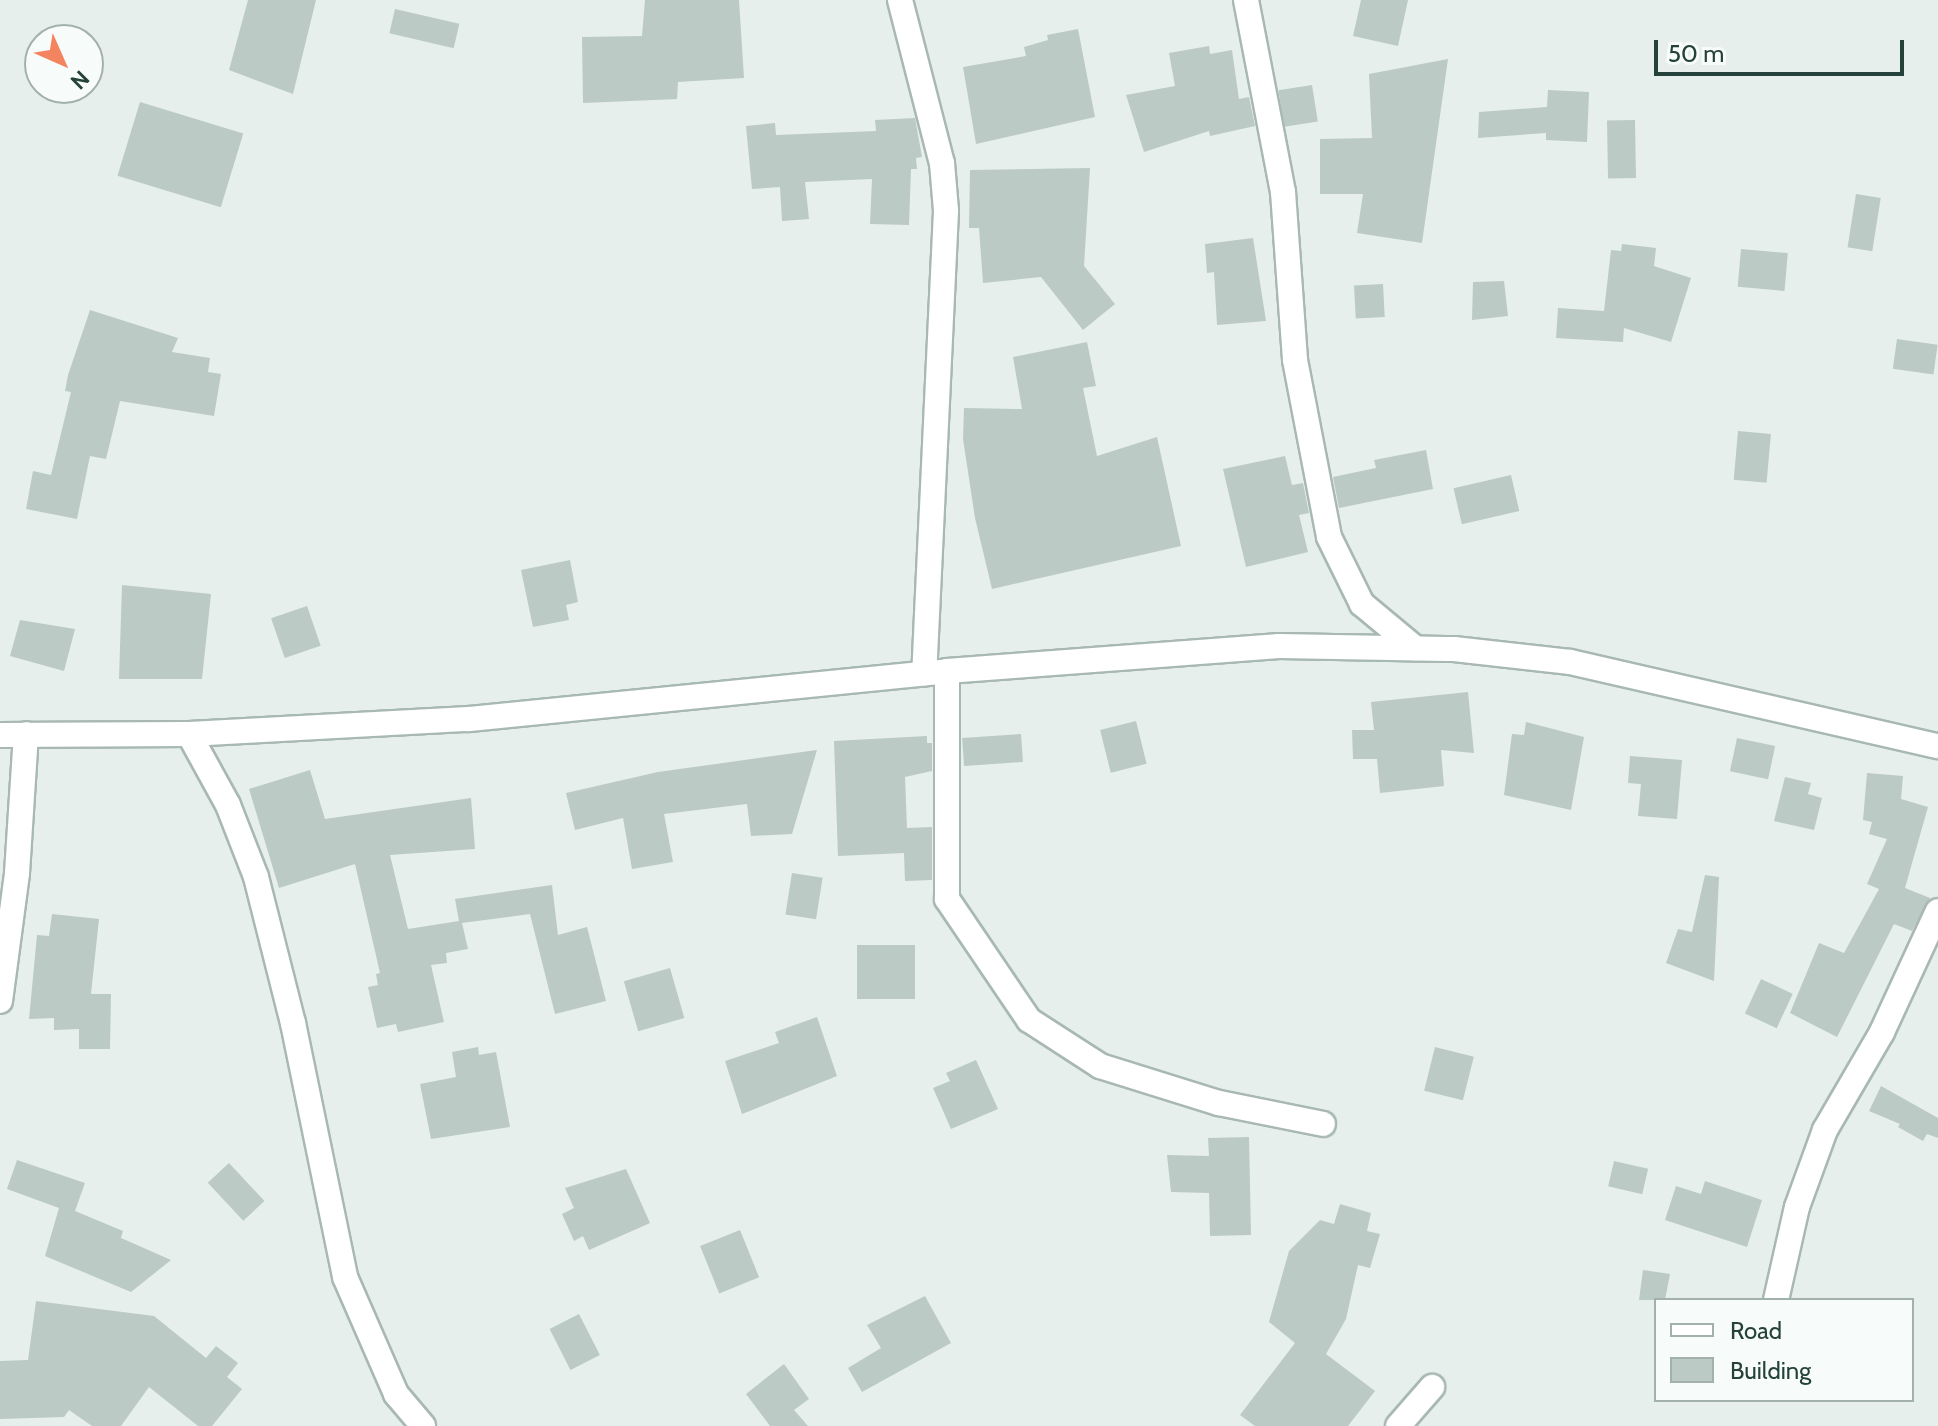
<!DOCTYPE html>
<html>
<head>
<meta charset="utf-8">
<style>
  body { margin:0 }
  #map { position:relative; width:1938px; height:1426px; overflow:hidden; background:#e6efeb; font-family:Cabin,sans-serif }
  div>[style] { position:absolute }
  .building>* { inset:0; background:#bbcac4; transform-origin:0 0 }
  .roads { filter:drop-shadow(2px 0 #a8b8b2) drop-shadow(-2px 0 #a8b8b2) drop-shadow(0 2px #a8b8b2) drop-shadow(0 -2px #a8b8b2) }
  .street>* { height:24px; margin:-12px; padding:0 12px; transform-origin:12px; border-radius:12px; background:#fff }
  span { translate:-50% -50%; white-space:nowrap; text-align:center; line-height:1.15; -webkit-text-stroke:7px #f7fbf9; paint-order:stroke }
  .legend { position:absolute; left:1654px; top:1298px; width:260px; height:104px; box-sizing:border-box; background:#f7fbf9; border:2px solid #a3b1ad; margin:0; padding:10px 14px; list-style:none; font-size:24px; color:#24423a }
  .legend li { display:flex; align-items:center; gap:16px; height:40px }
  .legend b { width:40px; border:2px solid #a3b1ad }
  .north { position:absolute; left:24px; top:24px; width:80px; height:80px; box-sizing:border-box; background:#f7fbf9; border:2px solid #a3b1ad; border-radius:50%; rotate:135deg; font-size:22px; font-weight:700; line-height:32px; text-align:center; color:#24423a }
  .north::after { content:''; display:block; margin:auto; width:28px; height:36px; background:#f4845f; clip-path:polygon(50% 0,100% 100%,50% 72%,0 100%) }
  .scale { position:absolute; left:1654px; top:40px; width:250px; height:36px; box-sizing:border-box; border:4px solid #24423a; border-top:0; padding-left:10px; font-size:24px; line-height:28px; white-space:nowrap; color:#24423a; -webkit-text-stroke:6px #f7fbf9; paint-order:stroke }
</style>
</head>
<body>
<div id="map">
  <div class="building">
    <div style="clip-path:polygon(248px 0,316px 0,293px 94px,229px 70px)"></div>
    <div style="clip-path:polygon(645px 0,739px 0,744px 78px,678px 82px,677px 99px,583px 103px,582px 37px,642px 36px)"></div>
    <div style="clip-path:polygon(1361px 0,1408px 0,1398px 46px,1353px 36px)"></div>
    <div style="left:395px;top:9px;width:66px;height:25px;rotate:13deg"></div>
    <div style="clip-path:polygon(1078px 29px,1095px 117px,976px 144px,963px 67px,1026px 56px,1024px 47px,1048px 40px,1047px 35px)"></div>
    <div style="clip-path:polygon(1209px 46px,1210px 54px,1232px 50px,1239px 99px,1249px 97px,1255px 126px,1210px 136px,1209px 131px,1144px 152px,1126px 95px,1175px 86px,1169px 53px)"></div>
    <div style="clip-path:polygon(1448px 59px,1422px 243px,1357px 233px,1363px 194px,1320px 194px,1320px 139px,1372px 138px,1369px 74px)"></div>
    <div style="left:1312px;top:85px;width:37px;height:34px;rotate:81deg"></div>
    <div style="clip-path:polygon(1548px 90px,1589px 92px,1587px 142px,1546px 140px,1546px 133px,1478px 138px,1479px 112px,1547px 107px)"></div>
    <div style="left:140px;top:102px;width:108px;height:77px;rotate:17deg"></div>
    <div style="clip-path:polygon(915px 118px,922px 157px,916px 158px,917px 169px,911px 169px,909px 225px,870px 224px,872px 179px,805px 182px,809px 219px,782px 221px,780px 187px,752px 189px,746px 126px,775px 123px,776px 135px,876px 131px,875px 120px)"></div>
    <div style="left:1635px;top:120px;width:58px;height:28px;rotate:89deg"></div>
    <div style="clip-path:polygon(1090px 168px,1084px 266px,1115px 304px,1083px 330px,1041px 277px,983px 283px,979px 228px,969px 228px,970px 170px)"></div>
    <div style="left:1856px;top:194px;width:25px;height:54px;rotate:9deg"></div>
    <div style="clip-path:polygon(1253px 238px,1266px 321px,1217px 325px,1214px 272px,1207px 273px,1205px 244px)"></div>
    <div style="clip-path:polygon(1622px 244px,1656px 248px,1654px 266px,1691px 278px,1671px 342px,1624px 328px,1623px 342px,1556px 338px,1558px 308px,1604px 311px,1611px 250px,1621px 251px)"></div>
    <div style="left:1741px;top:249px;width:47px;height:38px;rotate:5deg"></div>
    <div style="clip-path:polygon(1504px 281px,1508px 316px,1472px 320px,1473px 282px)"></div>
    <div style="left:1383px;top:284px;width:33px;height:29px;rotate:87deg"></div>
    <div style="clip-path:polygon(90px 310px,178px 338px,172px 352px,210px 358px,208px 372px,221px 374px,214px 416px,120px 401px,106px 459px,90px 456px,77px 519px,26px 509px,33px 471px,51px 475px,71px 392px,65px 391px,68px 375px)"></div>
    <div style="left:1897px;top:339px;width:41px;height:30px;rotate:8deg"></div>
    <div style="clip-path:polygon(1087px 342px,1096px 386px,1083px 388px,1097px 456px,1157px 437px,1181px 546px,992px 589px,975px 518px,963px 439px,964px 408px,1022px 409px,1013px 357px)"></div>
    <div style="left:1738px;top:431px;width:33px;height:49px;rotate:5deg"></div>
    <div style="clip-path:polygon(1426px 450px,1433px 489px,1339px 508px,1333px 477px,1376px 468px,1374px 460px)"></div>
    <div style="clip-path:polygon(1285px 456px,1292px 485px,1303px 483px,1309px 513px,1299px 515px,1308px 552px,1246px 567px,1223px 469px)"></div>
    <div style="left:1511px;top:475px;width:37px;height:59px;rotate:77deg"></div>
    <div style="clip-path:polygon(570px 560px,578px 602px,566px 605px,569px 620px,533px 627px,521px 570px)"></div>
    <div style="clip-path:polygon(122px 585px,211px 594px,202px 679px,119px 679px)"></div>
    <div style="left:307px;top:606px;width:42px;height:38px;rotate:71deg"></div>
    <div style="clip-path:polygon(20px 620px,75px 629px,64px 671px,10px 656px)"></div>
    <div style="clip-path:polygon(1468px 692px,1474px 753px,1441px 750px,1444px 786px,1380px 793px,1377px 759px,1353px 759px,1352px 730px,1374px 730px,1371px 702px)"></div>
    <div style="left:1136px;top:721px;width:44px;height:37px;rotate:76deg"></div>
    <div style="clip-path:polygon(1526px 722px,1584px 737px,1571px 810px,1504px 795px,1512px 734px,1524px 735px)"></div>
    <div style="left:1021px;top:734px;width:28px;height:59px;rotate:86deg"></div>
    <div style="clip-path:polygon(927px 736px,927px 743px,932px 743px,932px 771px,905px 777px,907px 828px,932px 827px,932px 880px,905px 881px,904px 853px,838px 856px,834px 741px)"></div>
    <div style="left:1737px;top:738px;width:39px;height:34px;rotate:12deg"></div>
    <div style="clip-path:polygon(817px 750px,792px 834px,751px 836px,747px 804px,664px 814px,673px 862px,632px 869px,623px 818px,575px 830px,566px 793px,658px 772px)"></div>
    <div style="clip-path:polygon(1630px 756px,1682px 760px,1677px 819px,1638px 816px,1641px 784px,1628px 783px)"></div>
    <div style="clip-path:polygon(310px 770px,325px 819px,471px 798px,475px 849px,390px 855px,408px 929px,459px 921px,455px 899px,552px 885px,558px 935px,587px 927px,606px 1001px,555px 1014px,530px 914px,462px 923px,468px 949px,446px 953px,447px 963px,431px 965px,444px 1022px,398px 1032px,396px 1024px,377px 1028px,368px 987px,378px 985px,376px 974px,380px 973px,355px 864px,279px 888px,249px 789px)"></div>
    <div style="clip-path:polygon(1867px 773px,1903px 776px,1901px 799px,1928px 807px,1905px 888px,1930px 898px,1912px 931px,1894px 924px,1837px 1037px,1790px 1013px,1819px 943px,1844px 953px,1879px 889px,1867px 884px,1887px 839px,1869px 834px,1872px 822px,1863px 820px)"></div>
    <div style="clip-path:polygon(1785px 777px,1811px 783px,1808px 794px,1822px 798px,1814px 830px,1774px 821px)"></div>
    <div style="left:792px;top:873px;width:31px;height:42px;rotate:9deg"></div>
    <div style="clip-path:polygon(1705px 875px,1719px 877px,1714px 981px,1666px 963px,1678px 929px,1692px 932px)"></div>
    <div style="clip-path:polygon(52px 914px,99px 919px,91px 994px,111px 994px,110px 1049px,79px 1049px,79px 1029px,54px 1030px,54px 1018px,29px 1019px,37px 935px,49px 936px)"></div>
    <div style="left:857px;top:945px;width:58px;height:54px"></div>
    <div style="left:670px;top:968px;width:52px;height:48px;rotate:74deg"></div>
    <div style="left:1761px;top:979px;width:35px;height:38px;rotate:25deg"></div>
    <div style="clip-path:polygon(817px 1017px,837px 1076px,742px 1114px,725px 1061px,779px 1043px,775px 1032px)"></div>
    <div style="clip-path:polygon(478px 1047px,479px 1055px,496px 1052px,510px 1127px,431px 1139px,420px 1084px,456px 1077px,452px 1052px)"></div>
    <div style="left:1435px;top:1047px;width:40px;height:45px;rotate:14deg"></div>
    <div style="clip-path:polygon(976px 1060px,998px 1109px,951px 1129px,933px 1088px,950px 1081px,946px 1073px)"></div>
    <div style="clip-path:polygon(1881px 1086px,1938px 1118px,1938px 1138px,1927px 1134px,1923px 1141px,1898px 1127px,1900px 1124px,1869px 1111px)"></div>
    <div style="clip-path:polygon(1249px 1137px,1251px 1235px,1210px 1236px,1209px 1193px,1171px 1192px,1167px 1155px,1209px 1156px,1208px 1138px)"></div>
    <div style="clip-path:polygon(17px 1160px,85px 1183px,75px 1211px,123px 1231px,121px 1238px,171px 1260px,131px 1292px,45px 1256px,59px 1208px,7px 1189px)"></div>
    <div style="left:1614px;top:1161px;width:35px;height:26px;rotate:13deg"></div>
    <div style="left:229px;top:1163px;width:52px;height:29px;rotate:47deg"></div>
    <div style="clip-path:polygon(626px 1169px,650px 1223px,589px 1250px,583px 1236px,574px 1241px,562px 1214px,574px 1208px,565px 1188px)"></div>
    <div style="clip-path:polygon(1705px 1181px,1762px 1200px,1747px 1247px,1665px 1220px,1676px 1186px,1701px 1194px)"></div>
    <div style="clip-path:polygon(1340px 1204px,1371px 1213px,1367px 1231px,1380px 1234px,1370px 1268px,1358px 1265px,1346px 1319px,1326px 1354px,1375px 1391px,1348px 1426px,1255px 1426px,1240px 1415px,1295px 1343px,1269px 1322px,1289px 1251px,1320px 1220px,1334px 1224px)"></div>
    <div style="left:740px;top:1230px;width:51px;height:43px;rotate:68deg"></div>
    <div style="clip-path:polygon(1643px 1270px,1670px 1274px,1665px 1300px,1639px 1300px)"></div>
    <div style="clip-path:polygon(925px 1296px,951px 1343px,862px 1392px,848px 1368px,881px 1348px,867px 1325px)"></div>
    <div style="clip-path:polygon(36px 1301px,154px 1316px,206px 1358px,216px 1346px,238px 1363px,227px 1377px,242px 1389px,212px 1426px,198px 1426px,149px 1387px,121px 1426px,92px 1426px,69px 1410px,64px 1417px,0 1419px,0 1361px,28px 1360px)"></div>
    <div style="left:579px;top:1314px;width:46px;height:33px;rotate:63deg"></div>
    <div style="clip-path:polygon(784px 1364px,809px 1399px,794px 1410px,808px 1426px,770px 1426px,746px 1394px)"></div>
  </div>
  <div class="roads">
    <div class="street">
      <div style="left:900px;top:0;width:168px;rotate:75.6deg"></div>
      <div style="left:942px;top:163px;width:48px;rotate:85.2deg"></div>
      <div style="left:946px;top:211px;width:463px;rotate:92.7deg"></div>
      <div style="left:1246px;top:0;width:196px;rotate:79.1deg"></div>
      <div style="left:1283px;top:192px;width:168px;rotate:85.9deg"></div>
      <div style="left:1295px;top:360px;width:180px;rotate:79.1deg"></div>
      <div style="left:1329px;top:537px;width:75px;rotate:63.8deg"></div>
      <div style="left:1362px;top:604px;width:69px;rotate:39.7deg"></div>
      <div style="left:947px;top:671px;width:228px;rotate:90deg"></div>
      <div style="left:947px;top:899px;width:146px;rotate:55.9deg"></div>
      <div style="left:1029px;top:1020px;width:85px;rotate:32.9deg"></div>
      <div style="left:1100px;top:1066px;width:125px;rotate:17.3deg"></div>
      <div style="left:1219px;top:1103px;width:106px;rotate:11.4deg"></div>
      <div style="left:189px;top:734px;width:81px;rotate:61.2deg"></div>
      <div style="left:228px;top:805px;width:77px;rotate:68.7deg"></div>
      <div style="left:256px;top:877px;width:151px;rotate:75.8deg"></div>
      <div style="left:293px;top:1023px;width:259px;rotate:78.4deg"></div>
      <div style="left:345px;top:1277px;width:128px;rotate:66.4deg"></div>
      <div style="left:396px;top:1394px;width:42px;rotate:49.8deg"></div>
      <div style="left:0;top:735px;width:189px;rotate:-0.3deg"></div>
      <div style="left:189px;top:734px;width:280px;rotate:-3.1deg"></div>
      <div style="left:469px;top:719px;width:480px;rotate:-5.7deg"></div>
      <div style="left:947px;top:671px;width:333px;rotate:-4.3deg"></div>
      <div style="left:1279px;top:646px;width:175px;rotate:1deg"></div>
      <div style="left:1454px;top:649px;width:117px;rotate:6.4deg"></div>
      <div style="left:1570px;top:662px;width:377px;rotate:12.9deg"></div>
      <div style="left:0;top:1001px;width:129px;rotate:-82.4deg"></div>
      <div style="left:17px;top:873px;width:139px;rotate:-86.3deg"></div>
      <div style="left:1776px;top:1300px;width:95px;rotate:-77.3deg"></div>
      <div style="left:1797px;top:1207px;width:82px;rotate:-70deg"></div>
      <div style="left:1825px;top:1130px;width:113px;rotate:-59.8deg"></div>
      <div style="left:1882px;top:1032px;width:133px;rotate:-65.2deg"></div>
      <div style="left:1398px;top:1426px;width:52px;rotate:-48.9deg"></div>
    </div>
  </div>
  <ul class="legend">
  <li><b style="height:10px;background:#fff"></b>Road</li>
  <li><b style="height:22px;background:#bbcac4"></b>Building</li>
  </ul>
  <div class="north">N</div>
  <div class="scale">50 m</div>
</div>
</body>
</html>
